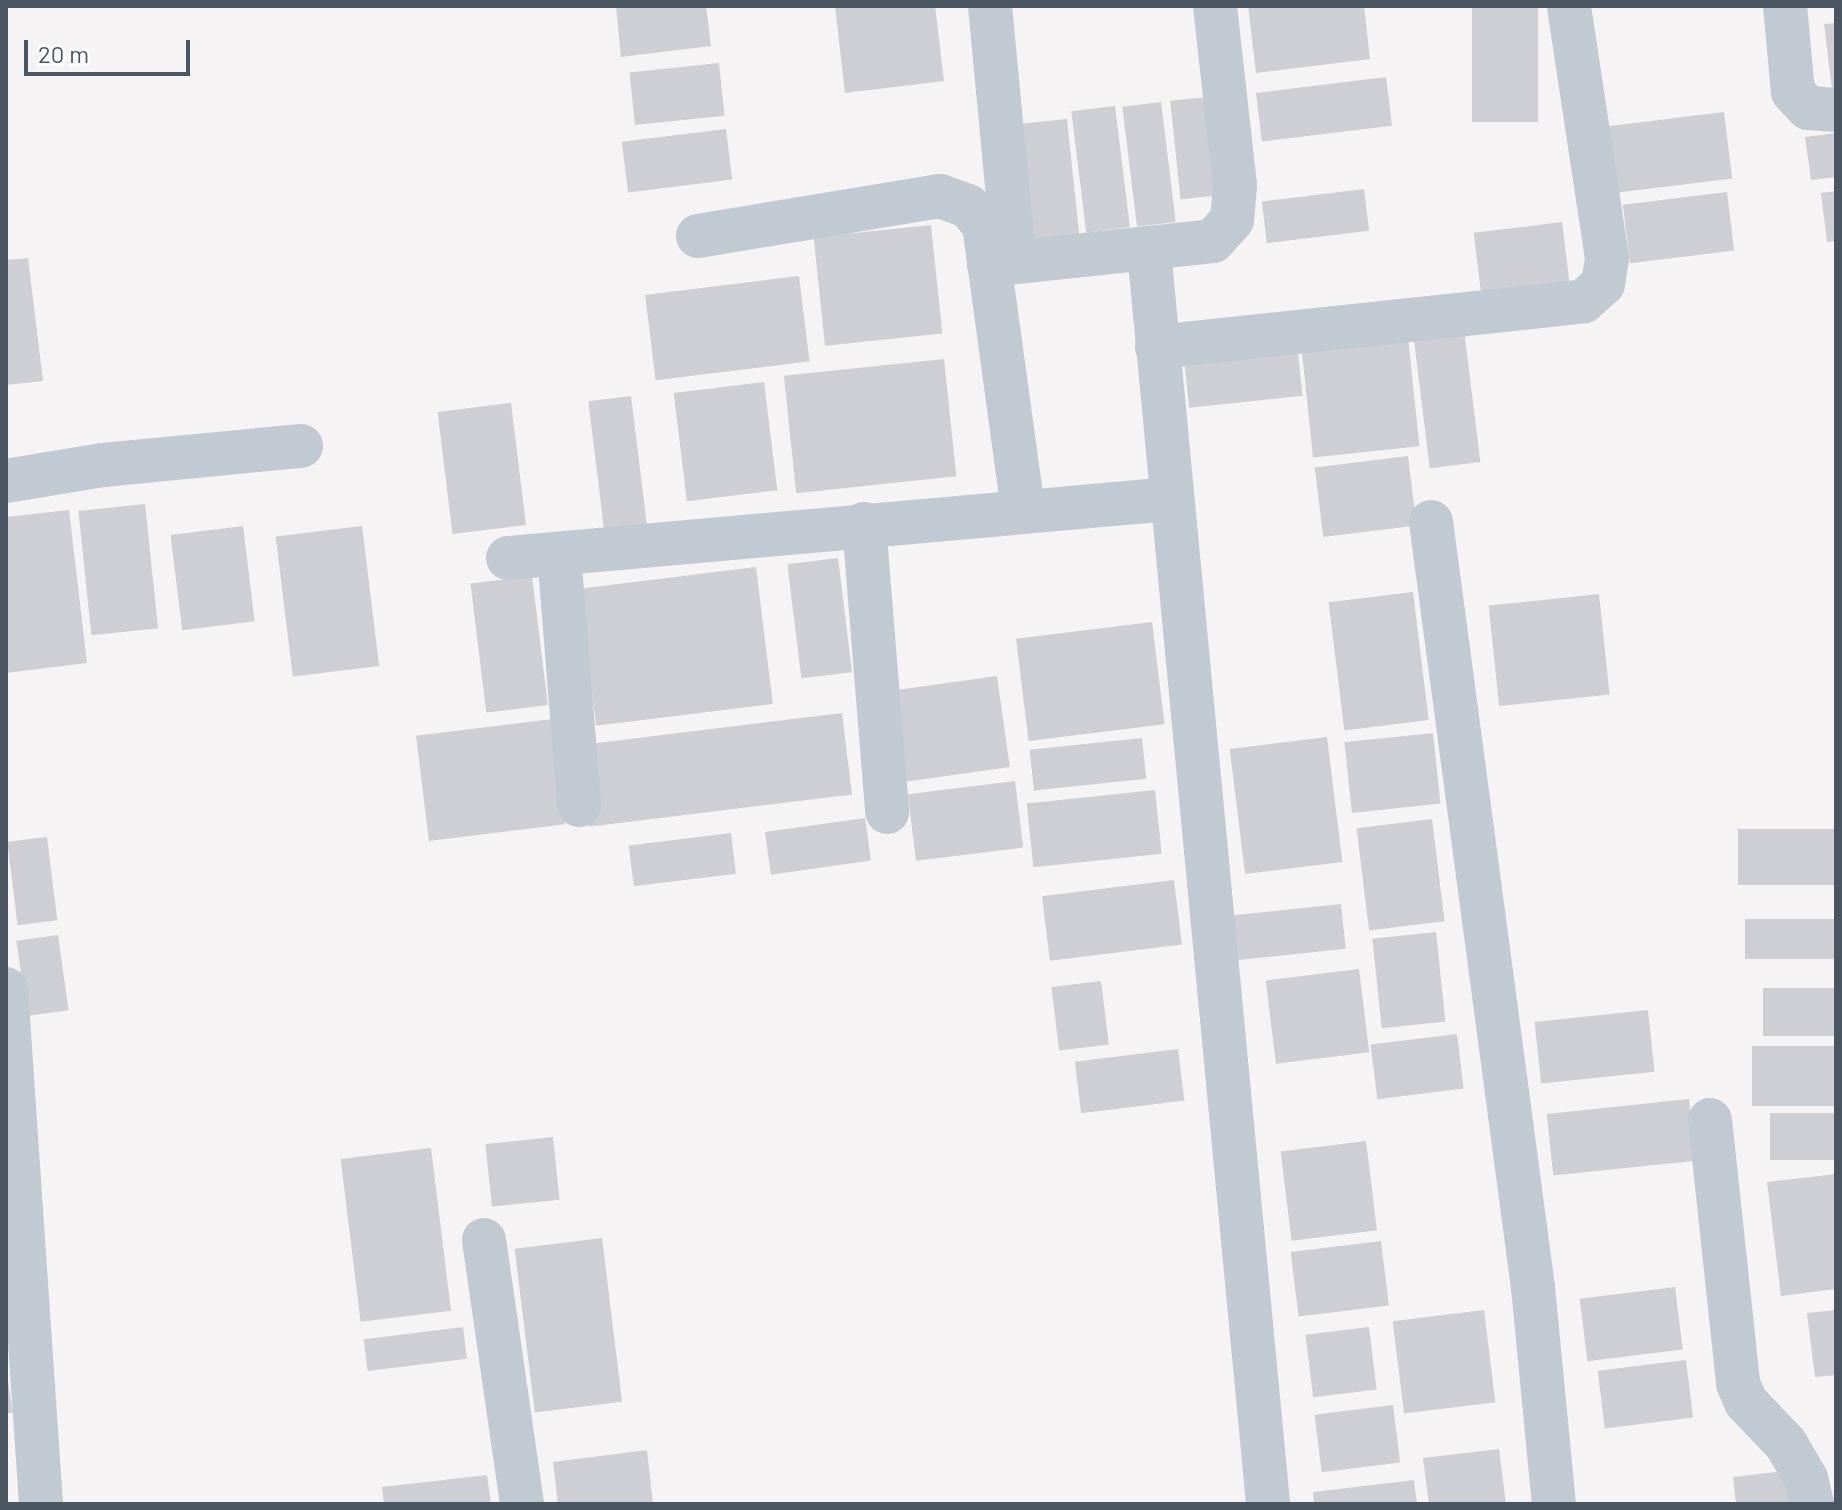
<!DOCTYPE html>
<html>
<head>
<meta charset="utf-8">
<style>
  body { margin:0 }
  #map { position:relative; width:1842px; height:1510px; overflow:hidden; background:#f5f3f3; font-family:Barlow,sans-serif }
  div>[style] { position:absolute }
  .building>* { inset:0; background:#cdcfd5; transform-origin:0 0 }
  .minor>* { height:44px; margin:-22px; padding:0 22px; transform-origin:22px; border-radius:22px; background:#c1cad2 }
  span { translate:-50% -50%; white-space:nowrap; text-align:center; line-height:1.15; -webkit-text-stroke:7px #fff; paint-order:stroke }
  .frame { position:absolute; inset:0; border:8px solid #4a5661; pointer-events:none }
  .scale { position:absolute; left:24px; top:40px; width:166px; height:36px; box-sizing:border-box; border:4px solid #4a5661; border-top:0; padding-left:10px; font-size:24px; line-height:28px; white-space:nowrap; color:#4a5661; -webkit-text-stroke:6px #fff; paint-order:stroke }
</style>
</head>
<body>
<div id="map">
  <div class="building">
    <div style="clip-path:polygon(616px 6px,706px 6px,711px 46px,621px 57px)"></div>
    <div style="clip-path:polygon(835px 6px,935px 6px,944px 81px,845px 93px)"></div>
    <div style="clip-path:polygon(1248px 6px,1364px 6px,1370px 59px,1256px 73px)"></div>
    <div style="left:1472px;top:6px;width:66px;height:116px"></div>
    <div style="clip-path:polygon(1836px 23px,1836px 106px,1834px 106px,1824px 24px)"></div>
    <div style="left:719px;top:63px;width:53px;height:90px;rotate:84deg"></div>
    <div style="left:1386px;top:77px;width:49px;height:131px;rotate:83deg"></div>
    <div style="left:1207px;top:97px;width:99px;height:37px;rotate:84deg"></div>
    <div style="left:1161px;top:102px;width:121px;height:39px;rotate:83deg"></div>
    <div style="left:1115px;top:106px;width:122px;height:44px;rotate:83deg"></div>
    <div style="left:1724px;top:112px;width:67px;height:121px;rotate:83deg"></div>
    <div style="left:1067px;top:119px;width:119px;height:56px;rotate:84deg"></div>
    <div style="left:726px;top:129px;width:51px;height:105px;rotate:83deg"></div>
    <div style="clip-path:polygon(1836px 133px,1836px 177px,1811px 180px,1805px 137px)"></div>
    <div style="left:1364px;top:189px;width:42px;height:103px;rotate:83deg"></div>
    <div style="clip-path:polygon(1836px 191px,1836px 241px,1827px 242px,1821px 193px)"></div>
    <div style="left:1727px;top:192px;width:59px;height:105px;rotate:83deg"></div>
    <div style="left:1562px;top:222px;width:60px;height:89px;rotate:83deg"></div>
    <div style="left:931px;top:225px;width:109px;height:118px;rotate:84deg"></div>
    <div style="clip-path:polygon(28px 258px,43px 381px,6px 385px,6px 260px)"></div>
    <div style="left:799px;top:276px;width:86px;height:155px;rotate:83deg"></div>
    <div style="left:1407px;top:328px;width:119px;height:107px;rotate:84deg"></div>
    <div style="left:1464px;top:329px;width:134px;height:51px;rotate:83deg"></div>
    <div style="left:1297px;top:343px;width:53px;height:114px;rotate:84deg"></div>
    <div style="left:944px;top:359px;width:118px;height:161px;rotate:84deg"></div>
    <div style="left:764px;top:382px;width:109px;height:91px;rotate:83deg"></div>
    <div style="left:631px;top:396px;width:129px;height:43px;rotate:83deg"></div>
    <div style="left:511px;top:403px;width:123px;height:74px;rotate:83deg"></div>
    <div style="left:1408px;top:456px;width:70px;height:94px;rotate:83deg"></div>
    <div style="left:145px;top:504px;width:125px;height:67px;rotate:84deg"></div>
    <div style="clip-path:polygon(69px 510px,87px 663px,6px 673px,6px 517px)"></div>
    <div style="left:243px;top:526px;width:96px;height:73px;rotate:83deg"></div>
    <div style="left:362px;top:526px;width:141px;height:87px;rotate:83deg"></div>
    <div style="left:838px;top:558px;width:115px;height:51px;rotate:83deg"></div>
    <div style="left:756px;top:567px;width:138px;height:178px;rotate:83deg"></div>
    <div style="left:532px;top:576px;width:130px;height:62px;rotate:83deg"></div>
    <div style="left:1413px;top:592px;width:129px;height:85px;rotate:83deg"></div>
    <div style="left:1599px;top:594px;width:101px;height:111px;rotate:84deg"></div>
    <div style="left:1152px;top:622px;width:103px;height:137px;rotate:83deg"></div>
    <div style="left:997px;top:676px;width:92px;height:114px;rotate:82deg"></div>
    <div style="left:842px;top:713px;width:82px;height:265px;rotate:83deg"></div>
    <div style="left:552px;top:719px;width:106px;height:137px;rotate:83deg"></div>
    <div style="left:1433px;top:733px;width:71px;height:89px;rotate:84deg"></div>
    <div style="left:1327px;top:737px;width:126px;height:98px;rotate:83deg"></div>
    <div style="left:1142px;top:738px;width:41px;height:113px;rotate:84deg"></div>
    <div style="left:1015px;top:781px;width:67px;height:108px;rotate:83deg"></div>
    <div style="left:1155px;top:790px;width:64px;height:129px;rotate:84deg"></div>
    <div style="left:865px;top:818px;width:43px;height:101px;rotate:82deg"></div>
    <div style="left:1432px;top:819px;width:103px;height:76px;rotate:83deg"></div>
    <div style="left:1836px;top:829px;width:56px;height:98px;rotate:90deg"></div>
    <div style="left:731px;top:833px;width:41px;height:103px;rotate:83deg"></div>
    <div style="left:47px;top:837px;width:84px;height:40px;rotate:83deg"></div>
    <div style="left:1174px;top:880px;width:65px;height:133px;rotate:83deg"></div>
    <div style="left:1341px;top:904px;width:45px;height:110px;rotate:84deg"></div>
    <div style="left:1836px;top:919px;width:40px;height:91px;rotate:90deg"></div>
    <div style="left:1436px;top:932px;width:90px;height:64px;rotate:84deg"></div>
    <div style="left:58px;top:935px;width:76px;height:42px;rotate:82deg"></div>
    <div style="left:1359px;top:969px;width:84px;height:94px;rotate:83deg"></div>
    <div style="left:1101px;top:981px;width:64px;height:50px;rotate:83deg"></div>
    <div style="left:1836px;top:988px;width:48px;height:73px;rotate:90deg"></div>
    <div style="left:1648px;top:1010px;width:62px;height:114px;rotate:84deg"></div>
    <div style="left:1457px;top:1034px;width:55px;height:87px;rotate:83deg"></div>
    <div style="left:1836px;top:1046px;width:60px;height:84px;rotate:90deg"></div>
    <div style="left:1178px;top:1049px;width:52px;height:104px;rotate:83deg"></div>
    <div style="left:1689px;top:1099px;width:62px;height:143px;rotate:84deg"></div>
    <div style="left:1836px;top:1113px;width:47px;height:66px;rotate:90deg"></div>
    <div style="left:553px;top:1137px;width:63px;height:68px;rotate:84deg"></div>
    <div style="left:1366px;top:1141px;width:90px;height:86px;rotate:83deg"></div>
    <div style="left:431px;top:1148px;width:164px;height:91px;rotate:83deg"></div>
    <div style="clip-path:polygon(1836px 1174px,1836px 1289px,1781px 1296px,1767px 1182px)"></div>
    <div style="left:602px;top:1238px;width:165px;height:88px;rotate:83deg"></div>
    <div style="left:1381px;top:1241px;width:65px;height:91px;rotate:83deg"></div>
    <div style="left:1675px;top:1287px;width:63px;height:96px;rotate:83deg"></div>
    <div style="left:1484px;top:1310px;width:93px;height:92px;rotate:83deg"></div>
    <div style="clip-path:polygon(1836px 1310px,1836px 1375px,1815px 1377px,1807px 1313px)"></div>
    <div style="left:463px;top:1327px;width:32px;height:100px;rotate:83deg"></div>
    <div style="left:1369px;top:1327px;width:63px;height:64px;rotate:83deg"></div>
    <div style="left:1686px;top:1360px;width:58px;height:89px;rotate:83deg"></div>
    <div style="clip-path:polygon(6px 1369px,13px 1413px,6px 1413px)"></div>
    <div style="left:1393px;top:1405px;width:58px;height:79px;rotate:83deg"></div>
    <div style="clip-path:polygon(1499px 1449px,1506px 1504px,1429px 1504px,1423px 1458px)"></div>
    <div style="clip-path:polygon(647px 1450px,653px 1504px,558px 1504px,553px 1462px)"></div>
    <div style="clip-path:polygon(1792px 1470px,1796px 1504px,1736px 1504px,1733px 1477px)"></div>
    <div style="clip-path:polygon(487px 1475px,491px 1504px,384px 1504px,382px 1487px)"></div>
    <div style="clip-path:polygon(1414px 1480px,1417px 1504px,1314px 1504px,1313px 1492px)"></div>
  </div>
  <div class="minor">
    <div style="left:990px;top:6px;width:256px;rotate:84.6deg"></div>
    <div style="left:1785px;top:6px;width:86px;rotate:84.7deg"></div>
    <div style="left:1793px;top:92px;width:22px;rotate:47deg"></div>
    <div style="left:1808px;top:108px;width:28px;rotate:4deg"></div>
    <div style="left:698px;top:236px;width:245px;rotate:-9.4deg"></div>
    <div style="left:940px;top:196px;width:30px;rotate:20deg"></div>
    <div style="left:968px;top:206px;width:25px;rotate:50deg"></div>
    <div style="left:984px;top:225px;width:288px;rotate:82.2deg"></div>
    <div style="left:1149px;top:251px;width:1259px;rotate:84.57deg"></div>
    <div style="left:989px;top:265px;width:225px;rotate:-6.1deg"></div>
    <div style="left:1213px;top:241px;width:28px;rotate:-48deg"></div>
    <div style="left:1232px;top:220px;width:35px;rotate:-85deg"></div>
    <div style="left:1235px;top:185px;width:180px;rotate:-96.4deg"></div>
    <div style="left:1157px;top:347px;width:429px;rotate:-6.1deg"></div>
    <div style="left:1584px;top:301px;width:25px;rotate:-42deg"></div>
    <div style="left:1603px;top:284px;width:26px;rotate:-81deg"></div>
    <div style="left:1607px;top:258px;width:255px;rotate:-98.6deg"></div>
    <div style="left:6px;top:481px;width:98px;rotate:-9.4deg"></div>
    <div style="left:103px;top:465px;width:199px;rotate:-5.5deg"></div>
    <div style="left:1431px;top:522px;width:772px;rotate:82.41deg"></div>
    <div style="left:1533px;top:1287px;width:218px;rotate:84.5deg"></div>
    <div style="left:864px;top:524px;width:289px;rotate:85.4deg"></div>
    <div style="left:559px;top:554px;width:252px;rotate:85.4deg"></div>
    <div style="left:508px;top:558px;width:666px;rotate:-5.09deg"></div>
    <div style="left:6px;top:989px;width:516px;rotate:86.11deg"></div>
    <div style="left:1710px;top:1120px;width:265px;rotate:83.9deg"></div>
    <div style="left:1738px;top:1384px;width:20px;rotate:66deg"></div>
    <div style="left:1746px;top:1402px;width:58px;rotate:46.4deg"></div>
    <div style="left:1786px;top:1444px;width:39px;rotate:60deg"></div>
    <div style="left:1806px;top:1478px;width:27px;rotate:77deg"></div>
    <div style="left:484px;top:1240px;width:267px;rotate:81.8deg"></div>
  </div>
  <div class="frame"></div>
  <div class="scale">20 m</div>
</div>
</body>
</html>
